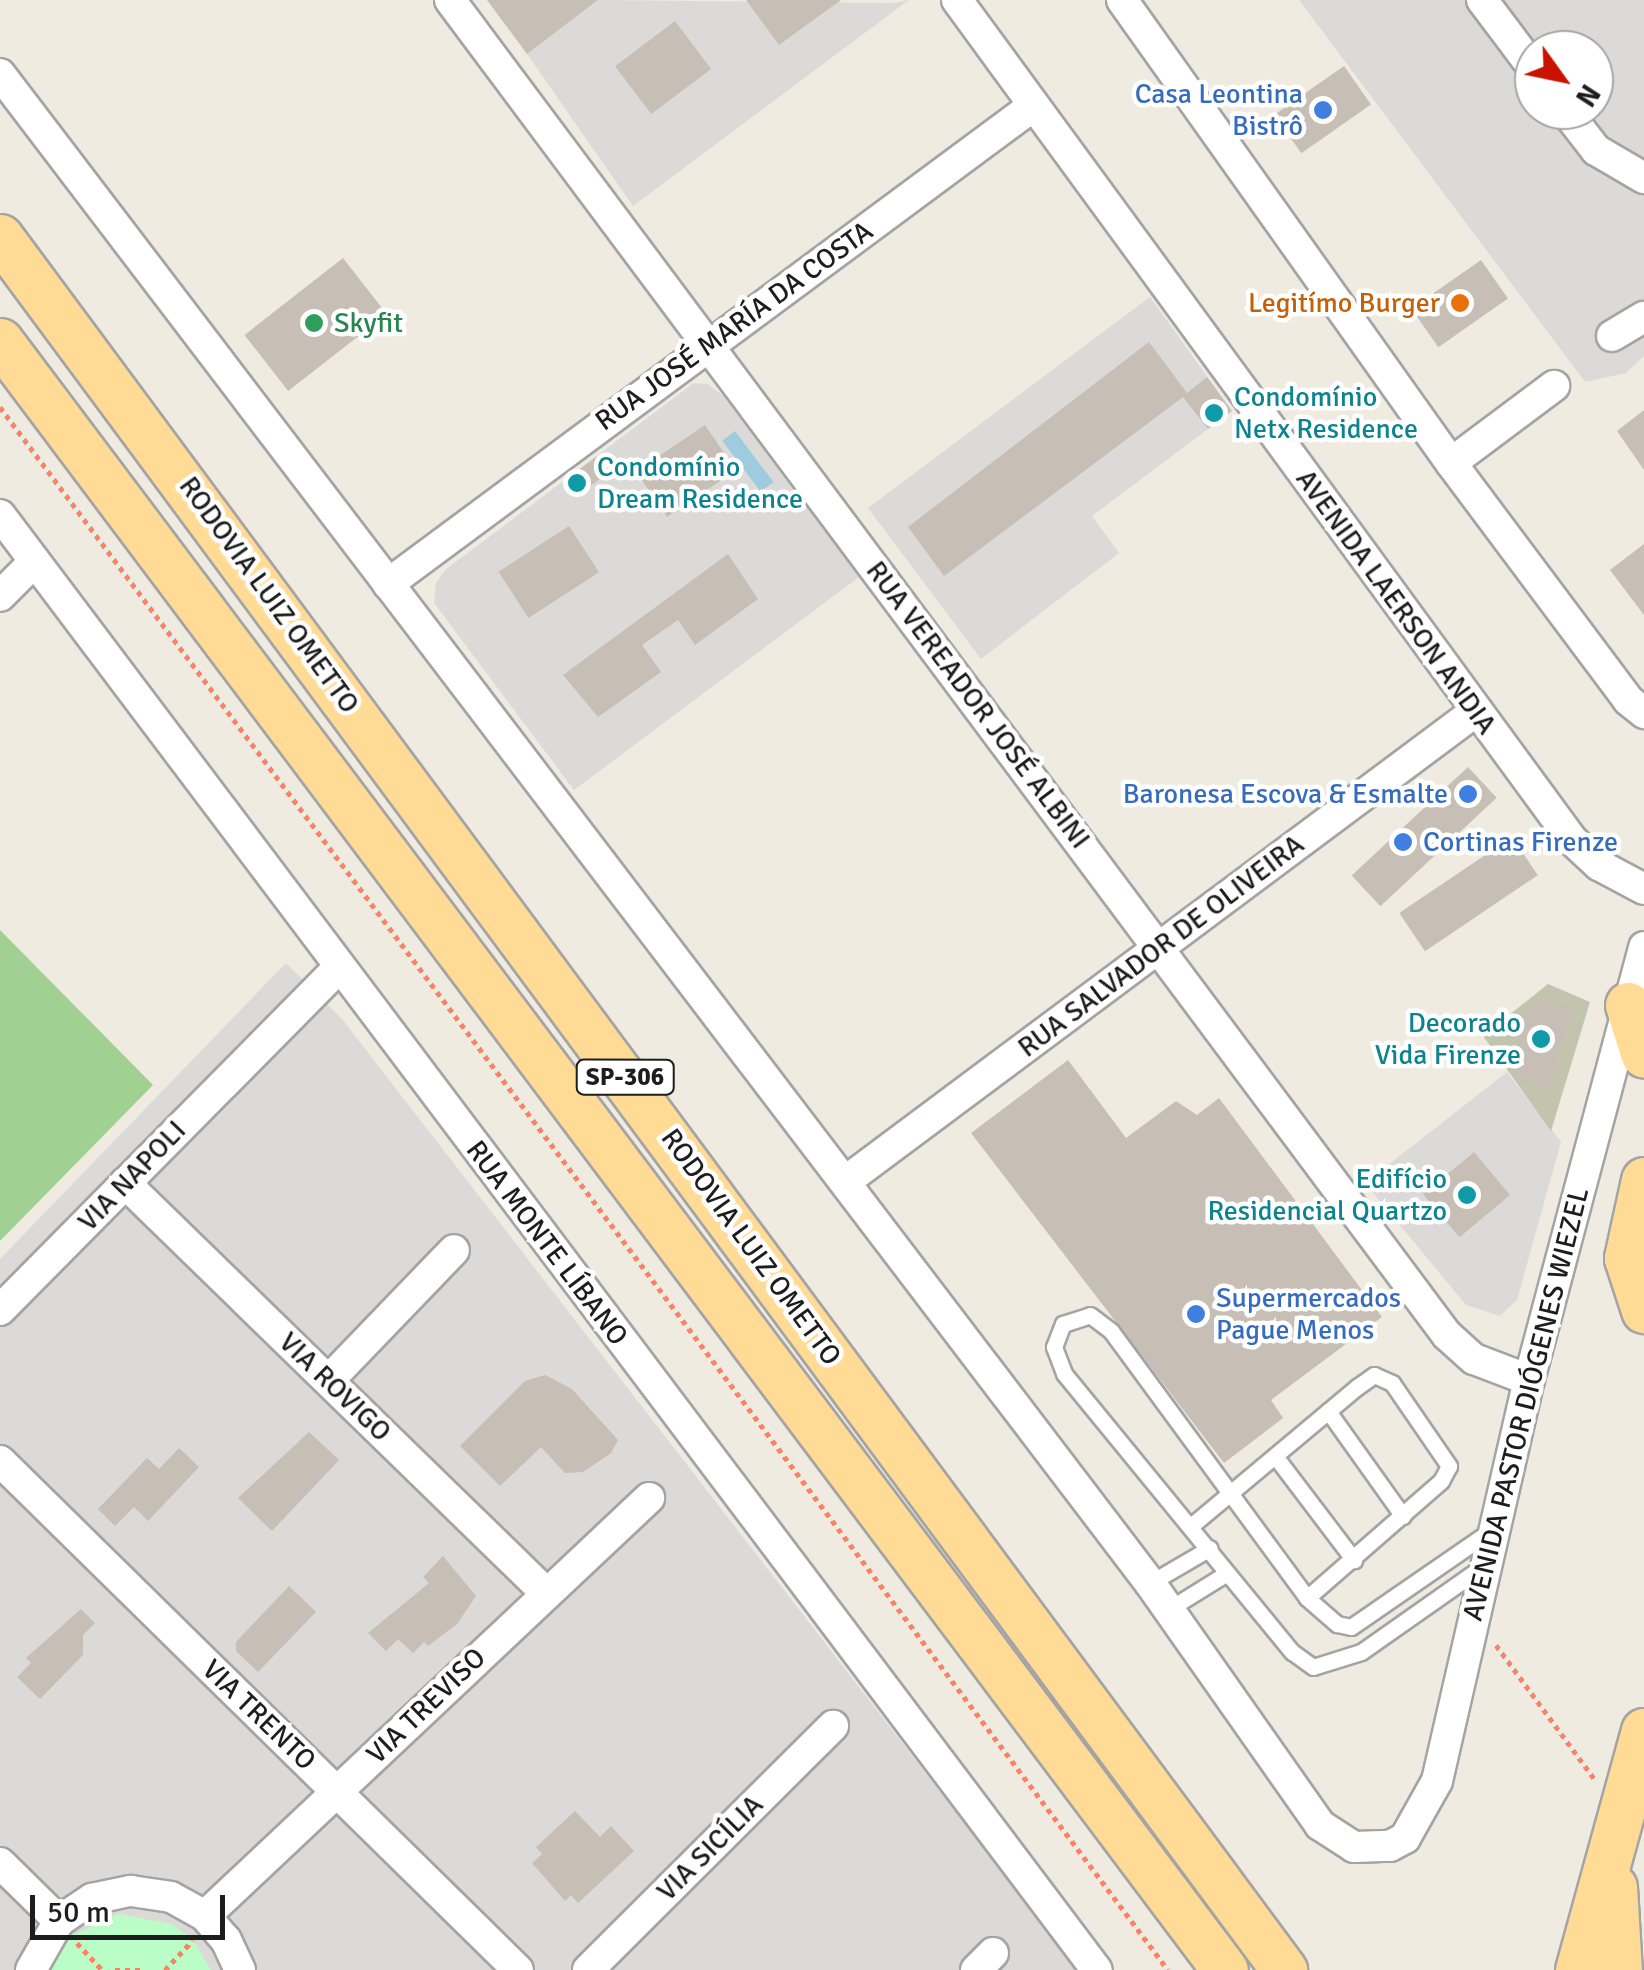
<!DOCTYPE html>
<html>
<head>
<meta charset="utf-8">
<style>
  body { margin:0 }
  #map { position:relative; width:1644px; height:1970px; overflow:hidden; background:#efebe1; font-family:Signika,sans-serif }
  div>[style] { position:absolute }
  .residential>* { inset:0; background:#dbdad9 }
  .construction>* { inset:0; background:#c2c4ad }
  .forest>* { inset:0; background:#a0d193 }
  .park>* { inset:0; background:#bbfdc6 }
  .water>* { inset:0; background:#9fcbdf; transform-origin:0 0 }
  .building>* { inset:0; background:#c7beb5; transform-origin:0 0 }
  .path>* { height:5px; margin-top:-2.5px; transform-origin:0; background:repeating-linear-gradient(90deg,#ff8062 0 5px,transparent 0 10px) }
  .roads { filter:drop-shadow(2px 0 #a4a4a4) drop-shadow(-2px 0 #a4a4a4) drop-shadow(0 2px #a4a4a4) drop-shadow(0 -2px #a4a4a4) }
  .lane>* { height:15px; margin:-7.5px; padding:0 7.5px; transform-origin:7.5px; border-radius:7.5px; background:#fff }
  .street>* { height:30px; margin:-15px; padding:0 15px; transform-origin:15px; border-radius:15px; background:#fff }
  .primary>* { height:45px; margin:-22.5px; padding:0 22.5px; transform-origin:22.5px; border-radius:22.5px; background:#ffdb96 }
  .dots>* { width:28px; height:28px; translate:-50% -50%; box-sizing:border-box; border:5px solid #fff; border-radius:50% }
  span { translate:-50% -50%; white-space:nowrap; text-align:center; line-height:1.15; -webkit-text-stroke:9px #fff; paint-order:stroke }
  .shield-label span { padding:2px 8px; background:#fff; border:2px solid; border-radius:8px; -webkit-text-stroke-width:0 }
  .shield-label { font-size:25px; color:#1d1d1d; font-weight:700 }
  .shop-label { font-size:28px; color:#366cbe }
  .right { translate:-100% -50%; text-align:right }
  .left { translate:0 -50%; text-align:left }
  .food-label { font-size:28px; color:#c56008 }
  .leisure-label { font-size:28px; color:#27864d }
  .street-label { font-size:28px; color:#1d1d1d }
  .culture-label { font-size:28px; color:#0d838f }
  .north { position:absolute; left:1514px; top:30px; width:100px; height:100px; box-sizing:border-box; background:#fff; border:2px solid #a5a5a5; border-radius:50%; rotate:123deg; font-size:28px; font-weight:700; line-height:40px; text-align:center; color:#1d1d1d }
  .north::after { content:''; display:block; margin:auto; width:35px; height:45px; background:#c91200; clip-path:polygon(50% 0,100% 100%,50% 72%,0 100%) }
  .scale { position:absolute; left:30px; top:1895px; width:195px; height:45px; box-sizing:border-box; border:5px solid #1d1d1d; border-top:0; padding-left:12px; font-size:30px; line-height:35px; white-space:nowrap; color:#1d1d1d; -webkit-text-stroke:8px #fff; paint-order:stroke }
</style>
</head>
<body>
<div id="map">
  <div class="residential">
    <div style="clip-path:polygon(598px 0,893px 3px,909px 0,633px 206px,527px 54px)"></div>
    <div style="clip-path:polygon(evenodd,1299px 0,1644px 0,1644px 356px,1626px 373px,1585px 382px,1299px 0,1534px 50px,1594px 50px,1594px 110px,1534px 110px,1534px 50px)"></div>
    <div style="clip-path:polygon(1150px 297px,1232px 411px,1092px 516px,1119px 553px,981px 659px,868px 508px)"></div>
    <div style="clip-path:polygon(694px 383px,708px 384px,723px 396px,859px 577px,574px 790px,434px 603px,436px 583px,445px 570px)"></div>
    <div style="clip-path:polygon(286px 963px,342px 1019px,1078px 1970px,0 1970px,0 1259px)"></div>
    <div style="clip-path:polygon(1507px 1072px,1561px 1142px,1517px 1300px,1500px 1316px,1466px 1305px,1365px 1183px)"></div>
  </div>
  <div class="construction">
    <div style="clip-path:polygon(1548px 984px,1590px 1002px,1551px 1131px,1483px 1036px)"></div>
  </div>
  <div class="forest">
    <div style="clip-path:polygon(0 930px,153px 1085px,0 1241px)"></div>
  </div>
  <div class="park">
    <div style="clip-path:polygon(119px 1914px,171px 1924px,193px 1940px,211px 1970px,49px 1970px,71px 1936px)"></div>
  </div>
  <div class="water">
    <div style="left:735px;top:431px;width:64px;height:16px;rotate:53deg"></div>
  </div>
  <div class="building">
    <div style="clip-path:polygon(487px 0,598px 0,527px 54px)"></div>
    <div style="clip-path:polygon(746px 0,841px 0,779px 45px)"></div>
    <div style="left:675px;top:21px;width:60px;height:75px;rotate:53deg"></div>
    <div style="left:1344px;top:66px;width:47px;height:85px;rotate:55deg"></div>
    <div style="left:343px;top:258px;width:71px;height:125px;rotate:52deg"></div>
    <div style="left:1481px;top:260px;width:47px;height:85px;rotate:55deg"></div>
    <div style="clip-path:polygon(1149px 342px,1187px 393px,1207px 377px,1232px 411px,1208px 429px,1183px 397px,944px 576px,908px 527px)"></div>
    <div style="clip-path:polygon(1644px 410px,1644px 470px,1617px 431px)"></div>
    <div style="left:705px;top:425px;width:55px;height:83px;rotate:56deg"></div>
    <div style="left:601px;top:453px;width:20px;height:44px;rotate:53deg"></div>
    <div style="left:569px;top:526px;width:55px;height:84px;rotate:57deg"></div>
    <div style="clip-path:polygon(1644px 544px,1644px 615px,1610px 570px)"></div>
    <div style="clip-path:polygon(728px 554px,758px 599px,695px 645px,678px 620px,642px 645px,661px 672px,598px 717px,563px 675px)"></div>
    <div style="left:1468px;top:767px;width:42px;height:159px;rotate:47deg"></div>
    <div style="left:1512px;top:837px;width:46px;height:136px;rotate:56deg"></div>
    <div style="clip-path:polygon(1544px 1000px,1574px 1010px,1548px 1089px,1516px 1079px,1509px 1066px,1526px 1012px)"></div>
    <div style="clip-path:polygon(1068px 1060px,1126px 1138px,1176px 1101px,1197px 1115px,1219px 1098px,1382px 1317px,1271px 1400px,1283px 1418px,1224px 1463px,971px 1133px)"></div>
    <div style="left:1474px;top:1152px;width:56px;height:66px;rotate:50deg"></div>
    <div style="clip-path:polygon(545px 1375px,572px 1389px,618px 1440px,611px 1453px,583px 1472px,565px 1473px,541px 1447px,500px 1486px,460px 1446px,525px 1381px)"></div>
    <div style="clip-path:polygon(309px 1432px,339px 1460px,272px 1531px,238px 1498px)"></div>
    <div style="clip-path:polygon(179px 1448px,199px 1467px,148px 1521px,134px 1507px,115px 1526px,98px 1509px,147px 1458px,159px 1469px)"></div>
    <div style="clip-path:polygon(443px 1556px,476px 1596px,457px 1624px,428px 1646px,424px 1642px,413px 1653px,398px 1639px,386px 1651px,368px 1633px,429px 1583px,423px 1577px)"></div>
    <div style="clip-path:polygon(289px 1586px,316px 1612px,258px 1672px,236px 1651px,236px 1642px)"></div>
    <div style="clip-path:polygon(81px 1609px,95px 1623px,83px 1635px,83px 1655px,40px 1699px,17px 1677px,31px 1663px,26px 1658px)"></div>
    <div style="clip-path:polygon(575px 1811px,600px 1837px,611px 1826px,634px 1851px,578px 1903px,571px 1895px,565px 1901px,532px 1863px,542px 1854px,536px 1847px)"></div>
  </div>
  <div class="path">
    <div style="left:0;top:407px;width:1951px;rotate:53.23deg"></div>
    <div style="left:1496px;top:1645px;width:169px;rotate:53.7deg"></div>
    <div style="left:77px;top:1943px;width:37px;rotate:47deg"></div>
    <div style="left:115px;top:1970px;width:29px"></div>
    <div style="left:165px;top:1970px;width:41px;rotate:-47deg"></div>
  </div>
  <div class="roads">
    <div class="lane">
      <div style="left:1328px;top:1411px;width:129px;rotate:54.5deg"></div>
      <div style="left:1275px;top:1456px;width:131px;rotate:52.8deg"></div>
      <div style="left:1192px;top:1525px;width:215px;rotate:-39.9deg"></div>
      <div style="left:1357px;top:1387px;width:21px;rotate:-35deg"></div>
      <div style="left:1374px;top:1375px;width:20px;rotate:24deg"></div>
      <div style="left:1392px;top:1383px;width:101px;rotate:55.5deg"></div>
      <div style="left:1449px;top:1466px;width:17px;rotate:118deg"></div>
      <div style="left:1441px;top:1481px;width:178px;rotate:138.9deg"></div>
      <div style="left:1482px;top:1567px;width:148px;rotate:144.9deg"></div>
      <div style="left:1361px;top:1652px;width:50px;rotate:162.6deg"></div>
      <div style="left:1313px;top:1667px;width:26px;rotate:-144deg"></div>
      <div style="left:1292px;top:1652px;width:360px;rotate:-129.3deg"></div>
      <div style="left:1064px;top:1373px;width:28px;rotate:-111deg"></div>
      <div style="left:1054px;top:1347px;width:25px;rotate:-69deg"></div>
      <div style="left:1063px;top:1324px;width:28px;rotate:-18deg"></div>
      <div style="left:1090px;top:1315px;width:26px;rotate:37deg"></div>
      <div style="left:1111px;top:1331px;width:331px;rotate:53.7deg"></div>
      <div style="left:1307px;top:1598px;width:40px;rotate:41deg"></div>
      <div style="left:1337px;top:1624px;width:14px;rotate:12deg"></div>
      <div style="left:1351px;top:1627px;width:173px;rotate:-34.6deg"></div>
      <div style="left:1150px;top:1583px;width:69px;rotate:-30.3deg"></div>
      <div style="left:1169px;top:1609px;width:68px;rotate:-31.8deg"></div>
    </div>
    <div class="street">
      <div style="left:450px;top:0;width:1666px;rotate:53.25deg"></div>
      <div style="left:1447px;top:1335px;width:36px;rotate:42deg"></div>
      <div style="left:1474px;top:1359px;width:59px;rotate:20.9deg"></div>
      <div style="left:957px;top:0;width:1041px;rotate:53.79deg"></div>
      <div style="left:1572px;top:840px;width:37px;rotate:43deg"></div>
      <div style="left:1599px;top:865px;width:51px;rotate:28.1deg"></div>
      <div style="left:1122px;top:0;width:568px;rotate:54.6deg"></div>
      <div style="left:1451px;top:463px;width:296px;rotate:53.2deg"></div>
      <div style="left:1628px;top:700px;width:21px;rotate:39deg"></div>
      <div style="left:1482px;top:0;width:86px;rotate:53deg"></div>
      <div style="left:0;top:74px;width:1897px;rotate:52.69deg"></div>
      <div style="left:1150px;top:1583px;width:296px;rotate:54.9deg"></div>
      <div style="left:1320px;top:1825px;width:40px;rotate:32.9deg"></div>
      <div style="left:1354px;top:1847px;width:36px;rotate:-2deg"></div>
      <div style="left:1390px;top:1846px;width:17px;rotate:-28deg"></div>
      <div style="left:1405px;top:1838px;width:65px;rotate:-60.7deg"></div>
      <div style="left:1437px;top:1781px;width:411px;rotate:-77.1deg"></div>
      <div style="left:1529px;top:1380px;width:448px;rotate:-75.1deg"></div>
      <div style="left:1565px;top:110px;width:51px;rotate:52.2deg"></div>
      <div style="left:1596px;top:150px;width:56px;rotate:30.3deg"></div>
      <div style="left:1612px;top:336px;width:37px;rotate:-31deg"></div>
      <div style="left:1451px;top:463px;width:129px;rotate:-36.8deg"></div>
      <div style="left:0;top:515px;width:1822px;rotate:52.99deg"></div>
      <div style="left:388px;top:584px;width:803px;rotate:-36.54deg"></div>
      <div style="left:0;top:596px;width:49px;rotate:-45deg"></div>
      <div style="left:846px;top:1181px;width:786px;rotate:-36.72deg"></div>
      <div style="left:125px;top:1183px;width:586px;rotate:44.24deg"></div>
      <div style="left:0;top:1310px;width:482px;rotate:-45.3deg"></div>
      <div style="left:329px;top:1380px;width:180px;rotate:-46.1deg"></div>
      <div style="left:0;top:1461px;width:726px;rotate:44.5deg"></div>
      <div style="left:0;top:1863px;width:83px;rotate:44.5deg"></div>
      <div style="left:205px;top:1916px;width:610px;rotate:-43.27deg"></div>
      <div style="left:31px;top:1970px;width:56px;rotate:-60.3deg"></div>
      <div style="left:59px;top:1921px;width:40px;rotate:-34deg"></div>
      <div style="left:92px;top:1899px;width:40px;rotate:-12deg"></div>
      <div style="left:131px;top:1891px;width:40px;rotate:8.5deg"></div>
      <div style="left:171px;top:1897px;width:39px;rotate:29deg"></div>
      <div style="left:205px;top:1916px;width:32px;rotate:49deg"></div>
      <div style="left:226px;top:1940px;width:33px;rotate:65deg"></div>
      <div style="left:588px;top:1970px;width:346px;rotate:-44.9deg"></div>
      <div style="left:976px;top:1970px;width:24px;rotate:-45deg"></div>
    </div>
    <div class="primary">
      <div style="left:0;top:237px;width:2157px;rotate:53.46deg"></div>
      <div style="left:0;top:341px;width:2038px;rotate:53.06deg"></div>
      <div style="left:1628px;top:1005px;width:52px;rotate:72.3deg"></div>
      <div style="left:1644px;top:1180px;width:80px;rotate:102.3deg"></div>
      <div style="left:1627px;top:1258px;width:55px;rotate:71.9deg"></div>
      <div style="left:1614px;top:1887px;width:83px;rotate:86.6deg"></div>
      <div style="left:1578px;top:1970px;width:248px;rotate:-74.6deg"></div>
    </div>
  </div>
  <div class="dots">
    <div style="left:1323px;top:110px;background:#3f7fe0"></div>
    <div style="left:1460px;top:303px;background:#e8710a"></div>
    <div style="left:314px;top:323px;background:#2e9e5b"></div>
    <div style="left:1214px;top:413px;background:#0f9aa8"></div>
    <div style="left:577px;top:483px;background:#0f9aa8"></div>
    <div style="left:1468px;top:794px;background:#3f7fe0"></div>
    <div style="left:1403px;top:842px;background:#3f7fe0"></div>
    <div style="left:1541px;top:1039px;background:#0f9aa8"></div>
    <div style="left:1467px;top:1195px;background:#0f9aa8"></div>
    <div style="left:1196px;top:1314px;background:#3f7fe0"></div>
  </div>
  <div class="shield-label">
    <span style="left:625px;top:1077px">SP-306</span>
  </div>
  <div class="shop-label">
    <span class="right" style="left:1303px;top:110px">Casa Leontina<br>Bistrô</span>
    <span class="right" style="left:1448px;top:794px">Baronesa Escova &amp; Esmalte</span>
    <span class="left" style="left:1423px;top:842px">Cortinas Firenze</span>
    <span class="left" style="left:1216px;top:1314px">Supermercados<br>Pague Menos</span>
  </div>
  <div class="food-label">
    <span class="right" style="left:1440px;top:303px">Legitímo Burger</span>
  </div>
  <div class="leisure-label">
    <span class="left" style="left:334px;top:323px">Skyfit</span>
  </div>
  <div class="street-label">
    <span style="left:734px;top:326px;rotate:-36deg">RUA JOSÉ MARÍA DA COSTA</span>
    <span style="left:269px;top:595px;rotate:54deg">RODOVIA LUIZ OMETTO</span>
    <span style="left:1396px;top:602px;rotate:54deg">AVENIDA LAERSON ANDIA</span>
    <span style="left:978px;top:705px;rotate:53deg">RUA VEREADOR JOSÉ ALBINI</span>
    <span style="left:1161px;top:946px;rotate:-37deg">RUA SALVADOR DE OLIVEIRA</span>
    <span style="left:132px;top:1176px;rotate:-46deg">VIA NAPOLI</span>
    <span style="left:547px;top:1243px;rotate:53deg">RUA MONTE LÍBANO</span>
    <span style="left:751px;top:1247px;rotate:54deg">RODOVIA LUIZ OMETTO</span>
    <span style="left:335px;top:1387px;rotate:44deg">VIA ROVIGO</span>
    <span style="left:1526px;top:1404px;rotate:-76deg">AVENIDA PASTOR DIÓGENES WIEZEL</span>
    <span style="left:426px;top:1706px;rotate:-44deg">VIA TREVISO</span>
    <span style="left:259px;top:1715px;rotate:44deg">VIA TRENTO</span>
    <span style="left:710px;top:1848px;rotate:-45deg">VIA SICÍLIA</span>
  </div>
  <div class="culture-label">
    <span class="left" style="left:1234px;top:413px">Condomínio<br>Netx Residence</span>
    <span class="left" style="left:597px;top:483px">Condomínio<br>Dream Residence</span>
    <span class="right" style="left:1521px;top:1039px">Decorado<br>Vida Firenze</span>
    <span class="right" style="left:1447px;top:1195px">Edifício<br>Residencial Quartzo</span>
  </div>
  <div class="north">N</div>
  <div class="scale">50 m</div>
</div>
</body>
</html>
